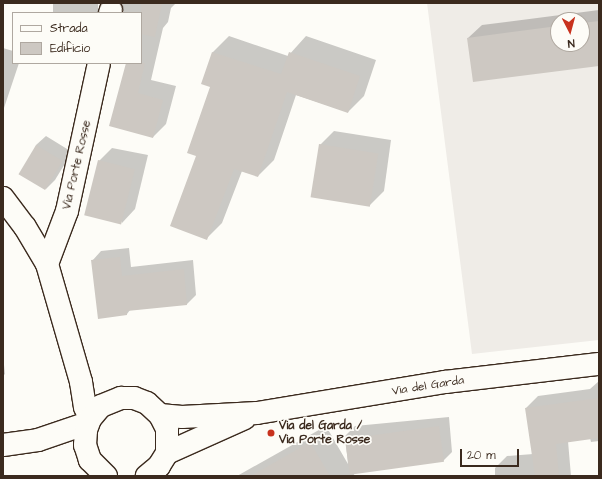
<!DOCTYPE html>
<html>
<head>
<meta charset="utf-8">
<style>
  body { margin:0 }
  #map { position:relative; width:602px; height:479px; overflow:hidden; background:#fdfcf7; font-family:"Architects Daughter",sans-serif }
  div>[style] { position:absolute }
  .built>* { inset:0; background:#efece7 }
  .shadow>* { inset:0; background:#0003; transform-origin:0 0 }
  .building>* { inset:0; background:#cdc8c2; transform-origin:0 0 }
  .roads { filter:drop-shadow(1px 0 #3b2a1e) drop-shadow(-1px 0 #3b2a1e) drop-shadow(0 1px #3b2a1e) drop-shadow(0 -1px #3b2a1e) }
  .street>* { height:22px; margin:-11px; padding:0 11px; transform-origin:11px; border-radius:11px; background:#fdfcf7 }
  .secondary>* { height:22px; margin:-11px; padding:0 11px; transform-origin:11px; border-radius:11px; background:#fdfcf7 }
  .dots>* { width:11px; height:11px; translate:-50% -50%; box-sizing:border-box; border:2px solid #fdfcf7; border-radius:50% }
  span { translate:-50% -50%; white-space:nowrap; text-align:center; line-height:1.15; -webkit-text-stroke:3.5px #fdfcf7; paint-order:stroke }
  .street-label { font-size:12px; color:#3b2a1e }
  .poi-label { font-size:12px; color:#3b2a1e; font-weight:700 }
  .left { translate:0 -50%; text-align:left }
  .frame { position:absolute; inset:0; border:4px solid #3b2a1e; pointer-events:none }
  .legend { position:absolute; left:12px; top:12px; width:130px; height:52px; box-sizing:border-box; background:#fdfcf7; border:1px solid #afa8a0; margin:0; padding:5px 7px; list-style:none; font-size:12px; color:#3b2a1e }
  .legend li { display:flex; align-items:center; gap:8px; height:20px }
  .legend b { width:20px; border:1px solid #afa8a0 }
  .north { position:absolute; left:550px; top:12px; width:40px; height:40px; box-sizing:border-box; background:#fdfcf7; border:1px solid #afa8a0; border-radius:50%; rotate:174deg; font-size:11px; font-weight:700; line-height:16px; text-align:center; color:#3b2a1e }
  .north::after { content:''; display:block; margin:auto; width:14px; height:18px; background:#c8321e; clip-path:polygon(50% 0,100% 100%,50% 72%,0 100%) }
  .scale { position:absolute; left:460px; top:449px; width:59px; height:18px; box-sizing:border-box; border:2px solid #3b2a1e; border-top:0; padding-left:5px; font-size:12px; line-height:14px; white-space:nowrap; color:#3b2a1e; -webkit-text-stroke:3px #fdfcf7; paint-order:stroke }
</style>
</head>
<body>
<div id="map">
  <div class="built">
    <div style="clip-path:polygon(evenodd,427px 3px,599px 3px,599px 340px,472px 354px,427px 3px,558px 20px,582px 20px,582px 44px,558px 44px,558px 20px)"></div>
  </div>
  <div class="shadow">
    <div style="left:53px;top:3px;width:45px;height:10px"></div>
    <div style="clip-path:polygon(121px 3px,176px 3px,171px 8px,168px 22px,163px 28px,151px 80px,176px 86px,166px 124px,153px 137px,127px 64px,122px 63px,141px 63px,141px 13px,124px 13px)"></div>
    <div style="clip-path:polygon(evenodd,599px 10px,599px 65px,468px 38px,482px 25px,599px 10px,558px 20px,582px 20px,582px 44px,558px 44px,558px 20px)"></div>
    <div style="clip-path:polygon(229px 36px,288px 56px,306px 36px,376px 60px,364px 96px,348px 112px,296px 95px,274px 160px,258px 176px,242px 171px,222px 223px,206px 239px,211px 86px,202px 83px,213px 52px)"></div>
    <div style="clip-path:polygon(3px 48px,13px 51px,13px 63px,19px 63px,3px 111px)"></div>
    <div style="clip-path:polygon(334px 131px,391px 140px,384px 191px,370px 205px,320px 145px)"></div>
    <div style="clip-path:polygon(46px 136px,72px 152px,55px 180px,46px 189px,36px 145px)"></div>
    <div style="clip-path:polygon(112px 148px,148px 155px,135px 209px,122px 223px,99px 161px)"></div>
    <div style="clip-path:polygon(129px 248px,131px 267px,193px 260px,196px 295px,187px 304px,130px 310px,127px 314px,92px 261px,101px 251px)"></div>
    <div style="clip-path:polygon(3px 356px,5px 374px,3px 376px)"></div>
    <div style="clip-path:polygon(599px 381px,599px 441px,591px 442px,590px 438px,568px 441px,571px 476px,495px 476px,495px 468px,507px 456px,533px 454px,526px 408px,538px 396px,590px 389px)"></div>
    <div style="clip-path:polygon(449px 417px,452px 452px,443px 461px,351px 470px,355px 476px,237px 476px,326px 426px,348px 464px,345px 436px,355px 426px)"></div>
  </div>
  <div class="building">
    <div style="clip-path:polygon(141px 3px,162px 3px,155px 37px,141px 34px)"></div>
    <div style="clip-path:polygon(599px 21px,599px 66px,473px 82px,467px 38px,558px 26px,558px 44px,582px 44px,582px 23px)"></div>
    <div style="clip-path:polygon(212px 52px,281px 74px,289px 52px,360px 76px,348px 113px,287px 92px,258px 177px,234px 169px,207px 240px,170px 226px,196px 156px,187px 153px,210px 87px,201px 84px)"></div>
    <div style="clip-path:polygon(126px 63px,145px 63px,138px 93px,163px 100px,153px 138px,109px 126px)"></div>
    <div style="left:319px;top:144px;width:60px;height:54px;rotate:9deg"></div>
    <div style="left:36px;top:145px;width:31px;height:34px;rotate:31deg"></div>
    <div style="left:98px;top:160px;width:38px;height:57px;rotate:14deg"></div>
    <div style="clip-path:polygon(120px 257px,122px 276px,184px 269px,187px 305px,127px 311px,127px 315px,98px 319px,91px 260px)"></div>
    <div style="clip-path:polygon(599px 398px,599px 438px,556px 444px,559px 476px,535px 476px,525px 408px)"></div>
    <div style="left:439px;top:426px;width:36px;height:95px;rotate:82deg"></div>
    <div style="clip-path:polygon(310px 442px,330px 476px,251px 476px)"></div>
  </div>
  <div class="roads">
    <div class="street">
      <div style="left:110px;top:13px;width:3px;rotate:-72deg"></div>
      <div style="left:3px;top:198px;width:36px;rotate:53deg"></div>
      <div style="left:25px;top:227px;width:43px;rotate:59.3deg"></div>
      <div style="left:47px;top:264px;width:123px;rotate:73.9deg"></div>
      <div style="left:81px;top:382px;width:25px;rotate:81deg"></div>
      <div style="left:85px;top:407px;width:13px;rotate:67deg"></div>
      <div style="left:47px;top:264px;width:57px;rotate:-69.3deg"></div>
      <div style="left:67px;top:211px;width:151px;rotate:-77.8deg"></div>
    </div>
    <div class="secondary">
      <div style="left:160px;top:415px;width:22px;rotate:5deg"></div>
      <div style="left:182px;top:417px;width:75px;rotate:-3.1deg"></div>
      <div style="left:257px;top:413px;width:191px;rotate:-9.4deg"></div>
      <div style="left:445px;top:382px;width:155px;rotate:-6.7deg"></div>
      <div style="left:3px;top:445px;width:35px;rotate:-8deg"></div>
      <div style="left:38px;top:440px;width:53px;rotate:-18.8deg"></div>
      <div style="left:167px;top:453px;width:85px;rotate:-24.2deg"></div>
      <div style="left:106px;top:476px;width:23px;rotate:-135deg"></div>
      <div style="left:90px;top:460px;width:16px;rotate:-108deg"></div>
      <div style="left:85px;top:445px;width:15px;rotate:-86deg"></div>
      <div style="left:86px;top:430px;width:12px;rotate:-70deg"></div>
      <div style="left:90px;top:419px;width:17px;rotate:-50deg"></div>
      <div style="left:101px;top:406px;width:22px;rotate:-22deg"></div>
      <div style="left:121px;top:398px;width:13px"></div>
      <div style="left:134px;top:398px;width:14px;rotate:21deg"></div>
      <div style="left:147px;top:403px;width:18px;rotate:43deg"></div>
      <div style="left:160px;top:415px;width:16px;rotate:63deg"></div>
      <div style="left:167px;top:429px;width:24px;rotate:90deg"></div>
      <div style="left:167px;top:453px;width:15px;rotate:122deg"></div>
      <div style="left:159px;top:466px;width:16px;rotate:140deg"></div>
    </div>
  </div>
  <div class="dots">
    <div style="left:271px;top:433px;background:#c8321e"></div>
  </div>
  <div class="street-label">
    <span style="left:77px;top:165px;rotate:-77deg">Via Porte Rosse</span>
    <span style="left:428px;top:386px;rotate:-9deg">Via del Garda</span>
  </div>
  <div class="poi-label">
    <span class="left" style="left:279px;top:433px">Via del Garda /<br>Via Porte Rosse</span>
  </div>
  <div class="frame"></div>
  <ul class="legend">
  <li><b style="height:5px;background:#fdfcf7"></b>Strada</li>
  <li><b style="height:11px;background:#cdc8c2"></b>Edificio</li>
  </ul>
  <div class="north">N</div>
  <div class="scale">20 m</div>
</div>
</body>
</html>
